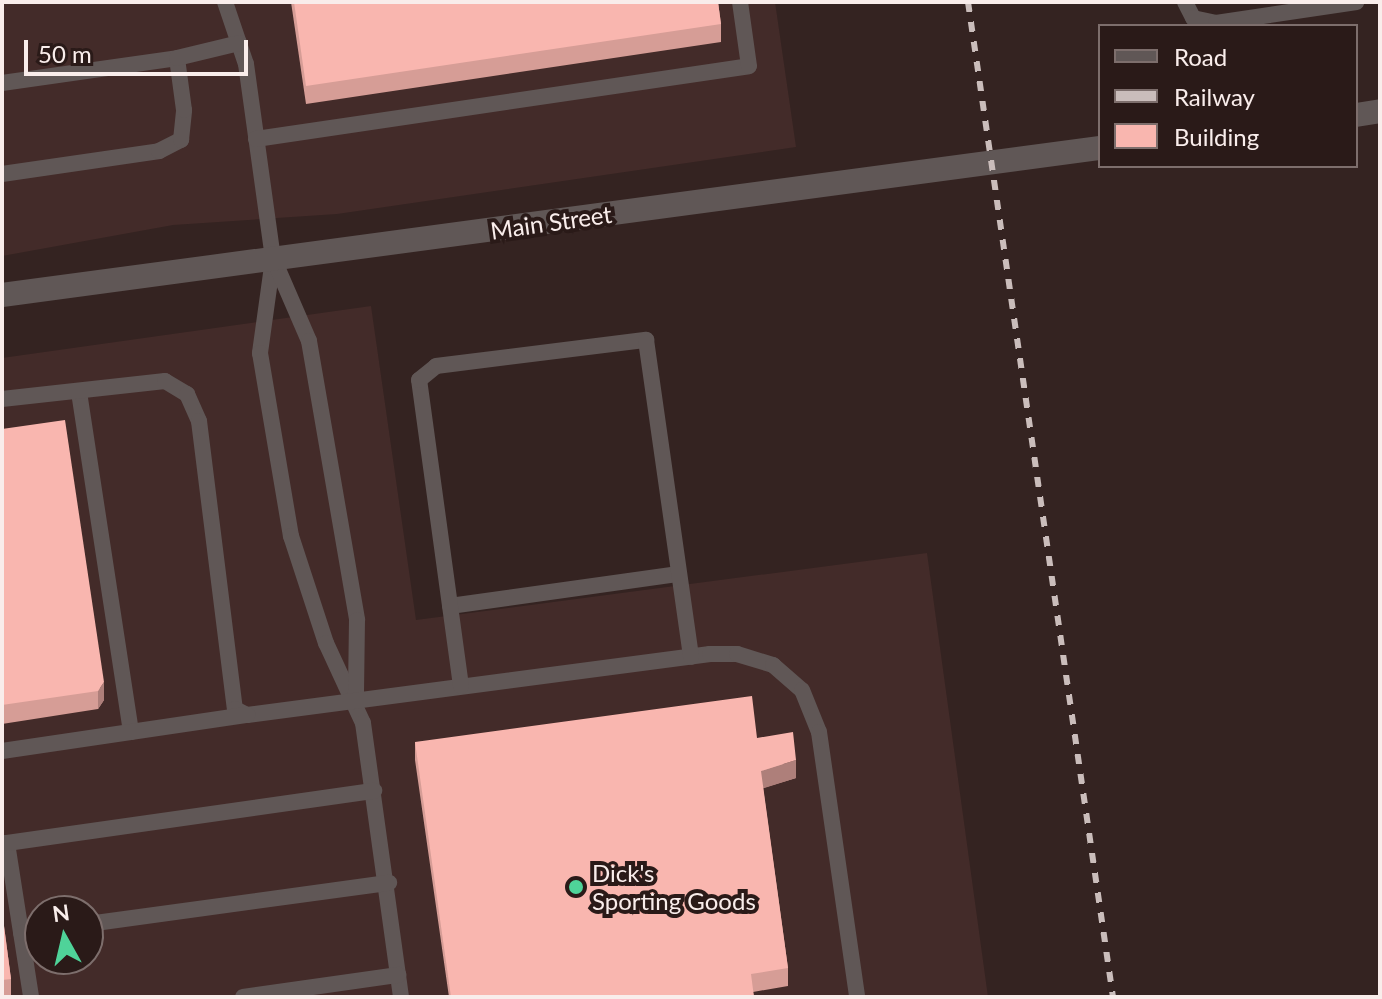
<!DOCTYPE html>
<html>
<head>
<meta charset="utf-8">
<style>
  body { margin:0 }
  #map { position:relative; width:1382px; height:999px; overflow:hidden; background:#342321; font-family:Lato,sans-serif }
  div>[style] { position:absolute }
  .built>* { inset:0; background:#432b29 }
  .service>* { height:16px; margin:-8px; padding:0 8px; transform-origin:8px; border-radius:8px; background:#605756 }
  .tertiary>* { height:24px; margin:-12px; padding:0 12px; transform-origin:12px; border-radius:12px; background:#605756 }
  .rail>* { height:6px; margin-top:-3px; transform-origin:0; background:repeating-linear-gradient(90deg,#cabdbb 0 10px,transparent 0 20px) }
  .wall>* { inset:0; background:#d69d96 }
  .shaded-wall>* { inset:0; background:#ae7f7a }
  .building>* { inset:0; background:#f9b6af }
  .dots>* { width:22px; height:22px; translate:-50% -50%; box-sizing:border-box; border:4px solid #2a1a18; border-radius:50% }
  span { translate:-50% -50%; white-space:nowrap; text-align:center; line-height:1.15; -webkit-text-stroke:8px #2a1a18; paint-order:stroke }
  .street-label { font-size:24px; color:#f9edeb }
  .poi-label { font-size:24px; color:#f9edeb }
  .left { translate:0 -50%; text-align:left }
  .frame { position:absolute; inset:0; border:4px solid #f9edeb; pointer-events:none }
  .legend { position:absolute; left:1098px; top:24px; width:260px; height:144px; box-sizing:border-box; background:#2a1a18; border:2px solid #7d6e6c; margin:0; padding:10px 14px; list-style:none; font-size:24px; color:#f9edeb }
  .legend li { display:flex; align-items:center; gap:16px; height:40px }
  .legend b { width:40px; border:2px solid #7d6e6c }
  .north { position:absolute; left:24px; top:895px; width:80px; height:80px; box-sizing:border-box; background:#2a1a18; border:2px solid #7d6e6c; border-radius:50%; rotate:352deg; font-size:22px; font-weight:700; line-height:32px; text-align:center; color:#f9edeb }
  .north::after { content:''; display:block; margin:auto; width:28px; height:36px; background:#4fd399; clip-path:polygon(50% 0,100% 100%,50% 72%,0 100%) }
  .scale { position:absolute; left:24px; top:40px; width:224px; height:36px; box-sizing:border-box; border:4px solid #f9edeb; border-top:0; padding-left:10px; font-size:24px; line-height:28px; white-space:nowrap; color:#f9edeb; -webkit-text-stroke:6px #2a1a18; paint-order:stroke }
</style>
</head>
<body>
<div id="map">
  <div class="built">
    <div style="clip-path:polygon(2px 2px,775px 2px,796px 147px,337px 214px,173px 225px,2px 256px)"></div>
    <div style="clip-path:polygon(evenodd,371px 306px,416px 620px,927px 553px,988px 997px,2px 997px,2px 358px,371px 306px,40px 911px,88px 911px,88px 959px,40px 959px,40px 911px)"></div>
  </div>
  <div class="service">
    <div style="left:225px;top:2px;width:65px;rotate:71.3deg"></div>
    <div style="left:246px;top:64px;width:197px;rotate:82.1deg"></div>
    <div style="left:273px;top:259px;width:95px;rotate:97.9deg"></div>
    <div style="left:260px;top:353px;width:186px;rotate:80.4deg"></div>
    <div style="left:291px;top:536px;width:113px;rotate:71.9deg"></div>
    <div style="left:326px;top:643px;width:88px;rotate:65.2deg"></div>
    <div style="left:363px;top:723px;width:277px;rotate:82.1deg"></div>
    <div style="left:1185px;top:2px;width:18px;rotate:63deg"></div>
    <div style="left:1193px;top:18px;width:24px;rotate:12deg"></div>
    <div style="left:1216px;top:23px;width:142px;rotate:-8.5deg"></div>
    <div style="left:2px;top:83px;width:177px;rotate:-8.1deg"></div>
    <div style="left:256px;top:139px;width:498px;rotate:-8.4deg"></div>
    <div style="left:749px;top:66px;width:65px;rotate:-98deg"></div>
    <div style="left:2px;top:174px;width:159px;rotate:-8.3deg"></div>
    <div style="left:159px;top:151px;width:25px;rotate:-27deg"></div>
    <div style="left:181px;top:140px;width:30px;rotate:-84deg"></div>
    <div style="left:184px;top:110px;width:52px;rotate:-97.7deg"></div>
    <div style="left:177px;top:58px;width:64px;rotate:-13.6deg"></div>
    <div style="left:274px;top:260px;width:88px;rotate:66.6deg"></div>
    <div style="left:309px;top:341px;width:283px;rotate:80.2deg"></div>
    <div style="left:357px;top:620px;width:74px;rotate:90.8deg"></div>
    <div style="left:79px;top:392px;width:344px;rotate:81.3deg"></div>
    <div style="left:2px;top:399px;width:164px;rotate:-6.3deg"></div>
    <div style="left:165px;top:381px;width:26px;rotate:31deg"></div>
    <div style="left:187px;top:394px;width:30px;rotate:66deg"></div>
    <div style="left:199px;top:421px;width:290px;rotate:82.9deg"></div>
    <div style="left:235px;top:709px;width:13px;rotate:27deg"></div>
    <div style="left:247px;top:715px;width:467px;rotate:-7.5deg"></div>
    <div style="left:710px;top:654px;width:27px"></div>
    <div style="left:737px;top:654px;width:38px;rotate:17deg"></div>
    <div style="left:773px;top:665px;width:38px;rotate:41deg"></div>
    <div style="left:802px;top:690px;width:45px;rotate:68deg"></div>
    <div style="left:819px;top:732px;width:268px;rotate:81.8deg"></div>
    <div style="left:450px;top:606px;width:231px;rotate:-8deg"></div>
    <div style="left:461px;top:686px;width:309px;rotate:-97.8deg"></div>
    <div style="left:419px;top:380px;width:22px;rotate:-39deg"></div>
    <div style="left:436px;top:366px;width:212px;rotate:-7.1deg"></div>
    <div style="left:646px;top:340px;width:320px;rotate:81.9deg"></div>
    <div style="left:2px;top:751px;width:248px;rotate:-8.4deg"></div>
    <div style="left:2px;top:843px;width:5px"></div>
    <div style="left:7px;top:843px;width:156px;rotate:81.1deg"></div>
    <div style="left:7px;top:843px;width:371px;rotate:-8.1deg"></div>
    <div style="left:88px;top:924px;width:304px;rotate:-7.8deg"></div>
    <div style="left:21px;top:933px;width:19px;rotate:-6deg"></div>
    <div style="left:243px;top:997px;width:157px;rotate:-8.1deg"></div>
  </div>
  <div class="tertiary">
    <div style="left:1356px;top:115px;width:24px;rotate:-9deg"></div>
    <div style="left:2px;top:295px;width:1108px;rotate:-7.63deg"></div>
  </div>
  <div class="rail">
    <div style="left:968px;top:2px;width:1006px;rotate:81.71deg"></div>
  </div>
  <div class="wall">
    <div style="clip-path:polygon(291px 2px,718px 2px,721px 24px,721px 42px,306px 104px)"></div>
    <div style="clip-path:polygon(2px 429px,104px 700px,98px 709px,2px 724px)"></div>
    <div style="clip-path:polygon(757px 738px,796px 778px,763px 788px,788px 968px,788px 986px,753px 992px,754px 997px,449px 997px,415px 760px,415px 742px)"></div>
    <div style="clip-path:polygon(2px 911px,11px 979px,11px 997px,2px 997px)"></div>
  </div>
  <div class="shaded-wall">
    <div style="clip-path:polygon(104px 682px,104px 700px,98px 709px,98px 691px)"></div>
    <div style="clip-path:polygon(796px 760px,796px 778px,761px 789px,761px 771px)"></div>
  </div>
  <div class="building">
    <div style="clip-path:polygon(294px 2px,718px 2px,721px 24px,306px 86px)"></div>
    <div style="clip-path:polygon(65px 420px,104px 682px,98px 691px,2px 705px,2px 429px)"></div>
    <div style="clip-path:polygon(752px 696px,757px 738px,793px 732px,796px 760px,761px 771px,788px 968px,751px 974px,754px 997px,451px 997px,415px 742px)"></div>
    <div style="clip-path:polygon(2px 911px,11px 979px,2px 980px)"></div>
  </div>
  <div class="dots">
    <div style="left:576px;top:887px;background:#4fd399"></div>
  </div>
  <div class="street-label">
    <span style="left:551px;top:222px;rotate:-8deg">Main Street</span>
  </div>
  <div class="poi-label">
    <span class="left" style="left:592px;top:887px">Dick's<br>Sporting Goods</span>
  </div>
  <div class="frame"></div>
  <ul class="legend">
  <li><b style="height:10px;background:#605756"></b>Road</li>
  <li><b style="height:10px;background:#cabdbb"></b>Railway</li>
  <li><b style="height:22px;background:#f9b6af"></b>Building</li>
  </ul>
  <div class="north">N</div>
  <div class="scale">50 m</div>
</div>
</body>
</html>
